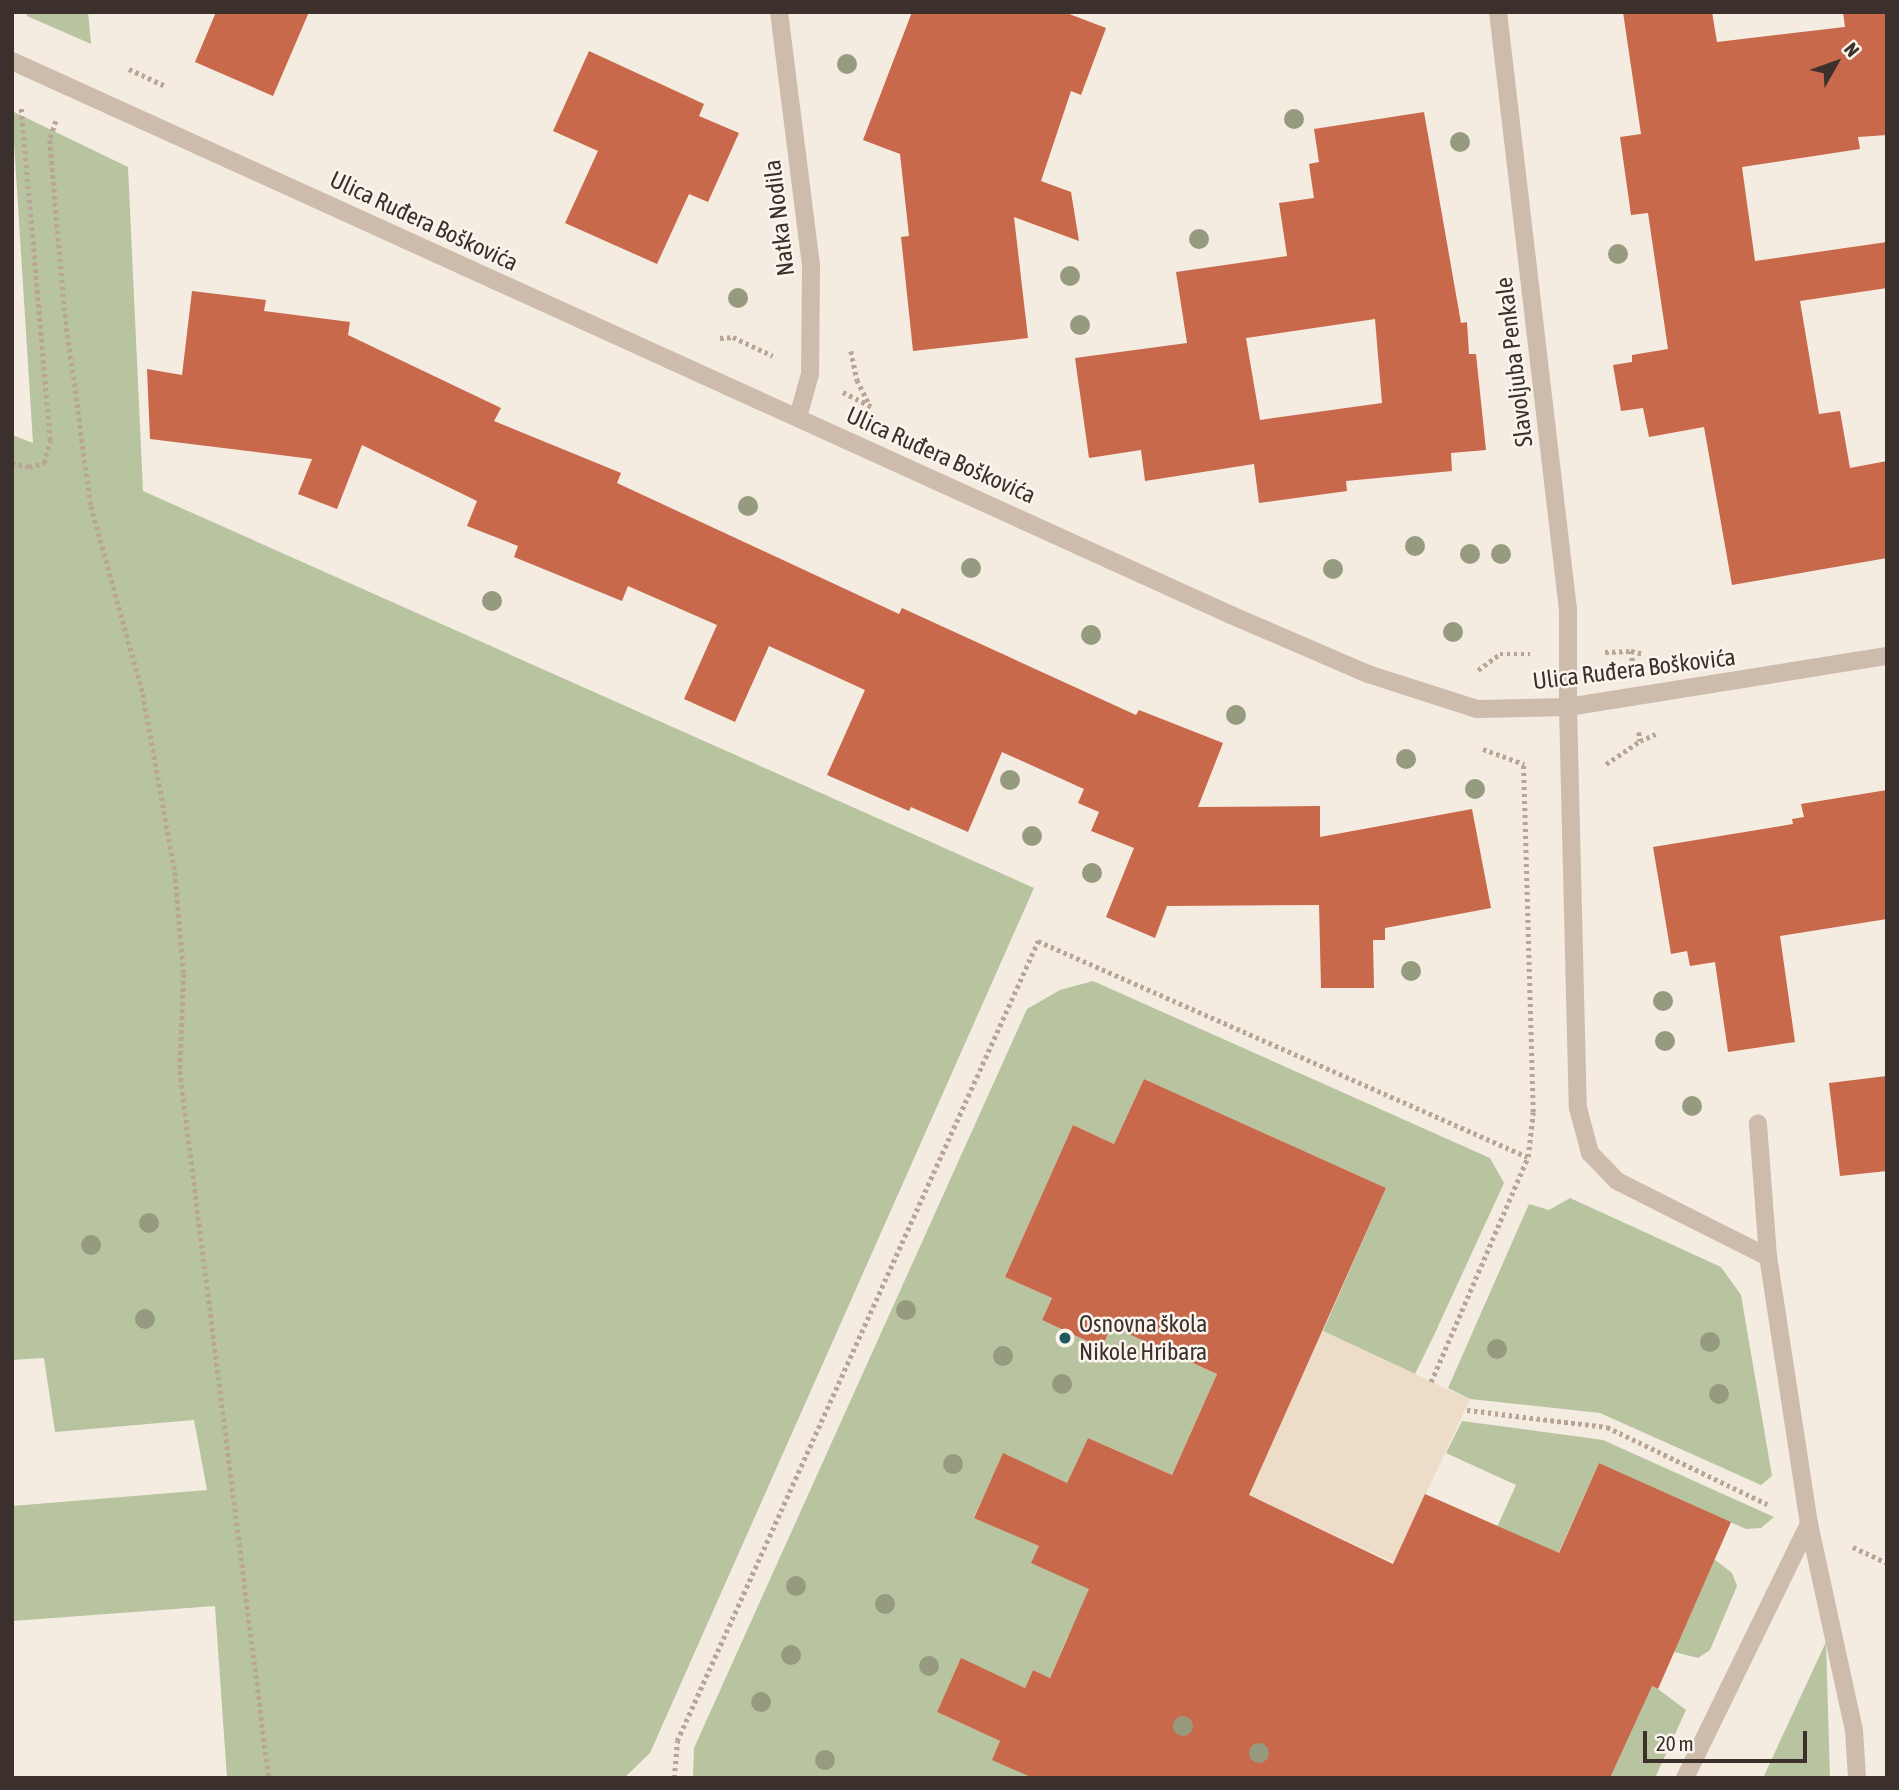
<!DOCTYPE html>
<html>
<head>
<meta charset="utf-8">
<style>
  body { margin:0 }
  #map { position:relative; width:1899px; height:1790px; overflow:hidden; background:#f4ebe1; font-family:"Asap Condensed",sans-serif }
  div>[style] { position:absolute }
  .green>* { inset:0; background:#b8c4a0 }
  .plaza>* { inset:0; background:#ecdcc8; transform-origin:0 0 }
  .building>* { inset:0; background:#c8694b }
  .path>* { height:4.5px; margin-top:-2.25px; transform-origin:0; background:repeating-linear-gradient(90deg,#b9a596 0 3.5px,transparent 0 7px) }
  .lane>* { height:18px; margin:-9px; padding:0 9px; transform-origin:9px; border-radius:9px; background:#cdbbac }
  .street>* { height:18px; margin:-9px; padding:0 9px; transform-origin:9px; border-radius:9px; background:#cdbbac }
  .trees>* { width:20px; height:20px; margin:-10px; border-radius:50%; background:#969b7f }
  .dots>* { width:19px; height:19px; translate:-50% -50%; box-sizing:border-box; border:4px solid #fbf5ee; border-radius:50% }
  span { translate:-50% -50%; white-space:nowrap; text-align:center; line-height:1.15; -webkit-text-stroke:5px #fbf5ee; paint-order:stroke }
  .street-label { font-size:24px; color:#3b302b }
  .poi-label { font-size:24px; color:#3b302b }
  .left { translate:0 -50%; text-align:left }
  .frame { position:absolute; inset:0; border:14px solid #3b302b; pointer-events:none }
  .north { position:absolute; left:1801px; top:28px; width:70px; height:70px; -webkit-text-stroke:5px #fbf5ee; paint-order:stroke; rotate:50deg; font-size:19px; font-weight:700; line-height:28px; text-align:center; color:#3b302b }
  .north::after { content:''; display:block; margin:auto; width:24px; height:32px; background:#3b302b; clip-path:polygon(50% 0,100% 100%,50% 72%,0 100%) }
  .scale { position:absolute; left:1643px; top:1731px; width:164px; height:32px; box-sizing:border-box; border:4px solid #3b302b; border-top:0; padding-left:9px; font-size:21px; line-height:24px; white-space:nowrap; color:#3b302b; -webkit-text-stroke:5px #fbf5ee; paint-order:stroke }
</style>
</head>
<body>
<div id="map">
  <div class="green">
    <div style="clip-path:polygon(27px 12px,88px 12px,91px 44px,27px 16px)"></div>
    <div style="clip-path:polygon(12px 111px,128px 167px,143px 491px,1034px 888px,650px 1753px,624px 1778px,227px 1778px,215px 1606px,12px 1621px,12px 1506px,207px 1490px,194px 1420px,55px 1432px,44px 1358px,12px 1360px,12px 435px,33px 443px)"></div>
    <div style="clip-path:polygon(1093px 981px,1490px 1158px,1504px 1183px,1435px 1333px,1415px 1374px,1323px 1331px,1386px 1188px,1144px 1079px,1114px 1144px,1073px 1125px,1005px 1277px,1052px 1298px,1042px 1320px,1102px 1348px,1111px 1326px,1217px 1374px,1172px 1475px,1088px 1438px,1067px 1483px,1003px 1454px,974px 1517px,1039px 1546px,1134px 1609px,1113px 1656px,1068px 1636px,1050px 1678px,1033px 1670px,1025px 1688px,961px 1659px,937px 1712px,1000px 1741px,1033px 1778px,693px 1778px,694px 1748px,1027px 1009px,1060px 990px)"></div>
    <div style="clip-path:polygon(1570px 1198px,1721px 1267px,1741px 1295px,1772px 1476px,1761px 1485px,1600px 1413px,1470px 1399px,1448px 1388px,1529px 1204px,1549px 1210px)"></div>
    <div style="clip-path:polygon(1462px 1421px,1603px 1440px,1774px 1517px,1761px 1528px,1746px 1529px,1599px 1463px,1549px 1574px,1488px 1547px,1516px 1485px,1446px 1453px)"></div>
    <div style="clip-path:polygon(1714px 1559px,1732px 1573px,1737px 1586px,1710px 1650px,1698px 1658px,1674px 1652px)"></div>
    <div style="clip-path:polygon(1826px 1642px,1830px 1778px,1763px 1778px)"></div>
    <div style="clip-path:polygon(1589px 1656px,1658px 1689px,1686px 1710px,1655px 1778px,1610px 1778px,1631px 1731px)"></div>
  </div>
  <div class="plaza">
    <div style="left:1323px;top:1331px;width:162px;height:180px;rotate:25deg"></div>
  </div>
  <div class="building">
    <div style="clip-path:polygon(216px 12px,309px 12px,273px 96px,195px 62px)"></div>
    <div style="clip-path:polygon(912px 12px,1064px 12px,1106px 28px,1081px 95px,1071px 91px,1041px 181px,1071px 192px,1079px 241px,1014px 217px,1028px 338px,913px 351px,901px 237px,909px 236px,900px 154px,863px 140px)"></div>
    <div style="clip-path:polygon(1623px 12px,1712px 12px,1717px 42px,1845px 27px,1843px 12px,1887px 12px,1887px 135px,1858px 137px,1860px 149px,1742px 167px,1755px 261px,1887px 242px,1887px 288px,1800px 301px,1819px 414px,1840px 411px,1850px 468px,1887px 461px,1887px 558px,1732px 585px,1704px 427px,1649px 437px,1643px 408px,1621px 411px,1613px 365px,1632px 362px,1632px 355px,1668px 349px,1648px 213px,1631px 215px,1620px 137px,1641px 134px)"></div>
    <div style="clip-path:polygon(589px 51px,704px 104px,699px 116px,739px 133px,708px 202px,689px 194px,657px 264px,565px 223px,598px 151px,553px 131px)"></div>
    <div style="clip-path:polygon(evenodd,1424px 112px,1461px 323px,1467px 322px,1469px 354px,1476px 354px,1486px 450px,1451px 453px,1452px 471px,1346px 481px,1347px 491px,1259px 503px,1254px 464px,1145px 481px,1141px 450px,1089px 458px,1075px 358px,1187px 343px,1176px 272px,1287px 256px,1279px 203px,1314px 198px,1309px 164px,1319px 162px,1314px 129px,1424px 112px,1375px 319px,1382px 403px,1260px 420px,1246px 338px,1375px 319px)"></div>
    <div style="clip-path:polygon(192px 291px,266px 300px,264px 311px,350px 322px,348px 335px,501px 408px,494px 421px,621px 473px,617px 483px,899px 614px,902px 608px,1136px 715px,1139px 710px,1223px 743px,1198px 807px,1320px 806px,1320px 837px,1472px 809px,1491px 908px,1385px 928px,1385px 940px,1373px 940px,1374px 988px,1321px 988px,1319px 905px,1167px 906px,1155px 938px,1106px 917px,1134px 848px,1091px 831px,1099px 812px,1078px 803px,1084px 789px,1002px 752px,968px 832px,911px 807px,909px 811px,827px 775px,865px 690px,769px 646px,735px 722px,684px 699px,717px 625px,628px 586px,622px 601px,514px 557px,518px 546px,467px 526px,477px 501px,362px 445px,337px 509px,298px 494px,312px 459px,150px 439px,147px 369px,182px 375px)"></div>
    <div style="clip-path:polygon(1887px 790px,1887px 919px,1780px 936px,1795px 1042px,1728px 1052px,1715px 962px,1690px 966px,1687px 951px,1671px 954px,1653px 847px,1793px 824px,1792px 819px,1804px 817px,1801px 804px)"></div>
    <div style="clip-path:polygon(1887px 1076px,1887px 1171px,1840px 1176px,1829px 1083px)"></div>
    <div style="clip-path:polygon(1144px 1079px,1386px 1188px,1249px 1495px,1393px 1564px,1425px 1494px,1559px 1553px,1599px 1463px,1731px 1522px,1658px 1689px,1652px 1686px,1610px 1778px,1033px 1778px,992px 1760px,1000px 1741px,937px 1712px,961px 1658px,1025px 1688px,1033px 1670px,1050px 1678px,1089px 1589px,1031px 1563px,1039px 1546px,974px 1518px,1003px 1453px,1067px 1483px,1088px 1438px,1172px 1475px,1217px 1374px,1111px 1326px,1102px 1348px,1042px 1320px,1052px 1298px,1005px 1277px,1073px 1125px,1114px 1144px)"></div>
  </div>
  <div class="path">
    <div style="left:129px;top:69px;width:40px;rotate:25deg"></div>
    <div style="left:56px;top:121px;width:20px;rotate:108deg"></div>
    <div style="left:50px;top:140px;width:175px;rotate:85.1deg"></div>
    <div style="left:65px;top:314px;width:194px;rotate:82.3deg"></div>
    <div style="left:91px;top:506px;width:195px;rotate:74.5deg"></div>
    <div style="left:143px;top:694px;width:181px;rotate:79.8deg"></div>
    <div style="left:175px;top:872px;width:102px;rotate:85deg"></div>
    <div style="left:184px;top:974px;width:97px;rotate:92.4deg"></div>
    <div style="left:180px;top:1071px;width:713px;rotate:82.83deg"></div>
    <div style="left:720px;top:338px;width:13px;rotate:-4deg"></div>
    <div style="left:733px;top:337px;width:44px;rotate:25.4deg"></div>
    <div style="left:851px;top:351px;width:30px;rotate:78deg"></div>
    <div style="left:857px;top:380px;width:28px;rotate:63deg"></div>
    <div style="left:843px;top:392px;width:34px;rotate:27deg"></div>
    <div style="left:12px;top:463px;width:17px;rotate:13deg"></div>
    <div style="left:29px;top:467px;width:16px;rotate:-15deg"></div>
    <div style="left:44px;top:463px;width:24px;rotate:-75deg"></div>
    <div style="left:50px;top:440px;width:334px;rotate:-95deg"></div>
    <div style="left:1605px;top:652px;width:26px;rotate:-2deg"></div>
    <div style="left:1632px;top:661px;width:10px;rotate:-96deg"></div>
    <div style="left:1631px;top:651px;width:13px;rotate:13deg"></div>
    <div style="left:1478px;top:670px;width:27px;rotate:-36deg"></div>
    <div style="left:1500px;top:654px;width:30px"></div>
    <div style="left:1639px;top:732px;width:9px;rotate:84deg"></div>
    <div style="left:1640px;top:741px;width:17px;rotate:-24deg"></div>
    <div style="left:1483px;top:749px;width:44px;rotate:20.1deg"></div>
    <div style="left:1606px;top:764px;width:41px;rotate:-34.1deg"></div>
    <div style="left:1431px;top:1382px;width:245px;rotate:-66.7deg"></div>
    <div style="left:1528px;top:1157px;width:45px;rotate:-83.7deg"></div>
    <div style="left:1533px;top:1112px;width:348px;rotate:-91.6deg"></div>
    <div style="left:1467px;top:1410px;width:141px;rotate:6.9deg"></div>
    <div style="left:1607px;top:1427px;width:178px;rotate:25.7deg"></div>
    <div style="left:1853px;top:1547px;width:38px;rotate:25deg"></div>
    <div style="left:674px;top:1778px;width:37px;rotate:-85deg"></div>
    <div style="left:677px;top:1741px;width:878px;rotate:-65.71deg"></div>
    <div style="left:1038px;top:941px;width:535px;rotate:23.79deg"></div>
  </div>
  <div class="lane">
    <div style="left:1568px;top:707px;width:401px;rotate:88.6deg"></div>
    <div style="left:1578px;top:1108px;width:47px;rotate:75.1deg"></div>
    <div style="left:1590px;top:1153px;width:39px;rotate:46deg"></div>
    <div style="left:1617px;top:1181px;width:169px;rotate:26.7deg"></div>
    <div style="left:1809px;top:1524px;width:211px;rotate:77.7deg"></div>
    <div style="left:1854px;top:1730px;width:48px;rotate:86.4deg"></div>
    <div style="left:1685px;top:1778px;width:283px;rotate:-64deg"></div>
    <div style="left:1809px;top:1524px;width:270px;rotate:-98.7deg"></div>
    <div style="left:1768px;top:1257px;width:134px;rotate:-94.3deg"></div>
  </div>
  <div class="street">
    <div style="left:779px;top:12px;width:256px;rotate:82.8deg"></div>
    <div style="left:811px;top:266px;width:108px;rotate:90.5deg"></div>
    <div style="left:810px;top:374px;width:45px;rotate:105.6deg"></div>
    <div style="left:1498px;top:12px;width:602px;rotate:83.32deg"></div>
    <div style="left:1568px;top:610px;width:97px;rotate:90deg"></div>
    <div style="left:12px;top:61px;width:1339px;rotate:24.44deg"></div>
    <div style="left:1231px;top:615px;width:149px;rotate:23.3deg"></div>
    <div style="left:1368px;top:674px;width:114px;rotate:17.8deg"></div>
    <div style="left:1477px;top:709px;width:91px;rotate:-1.3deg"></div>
    <div style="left:1568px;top:707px;width:323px;rotate:-9.1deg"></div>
  </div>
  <div class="trees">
    <div style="left:847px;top:64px"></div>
    <div style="left:1294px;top:119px"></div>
    <div style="left:1460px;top:142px"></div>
    <div style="left:1199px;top:239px"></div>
    <div style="left:1618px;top:254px"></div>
    <div style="left:1070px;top:276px"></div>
    <div style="left:738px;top:298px"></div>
    <div style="left:1080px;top:325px"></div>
    <div style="left:748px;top:506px"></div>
    <div style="left:1415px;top:546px"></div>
    <div style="left:1470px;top:554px"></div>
    <div style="left:1501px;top:554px"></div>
    <div style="left:971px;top:568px"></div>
    <div style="left:1333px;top:569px"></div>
    <div style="left:492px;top:601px"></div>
    <div style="left:1453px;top:632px"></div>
    <div style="left:1091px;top:635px"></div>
    <div style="left:1236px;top:715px"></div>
    <div style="left:1406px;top:759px"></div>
    <div style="left:1010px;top:780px"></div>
    <div style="left:1475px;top:789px"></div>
    <div style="left:1032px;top:836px"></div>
    <div style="left:1092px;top:873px"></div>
    <div style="left:1411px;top:971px"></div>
    <div style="left:1663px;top:1001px"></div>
    <div style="left:1665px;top:1041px"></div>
    <div style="left:1692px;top:1106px"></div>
    <div style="left:149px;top:1223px"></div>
    <div style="left:91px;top:1245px"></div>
    <div style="left:906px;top:1310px"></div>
    <div style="left:145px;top:1319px"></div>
    <div style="left:1710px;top:1342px"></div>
    <div style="left:1497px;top:1349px"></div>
    <div style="left:1003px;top:1356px"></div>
    <div style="left:1062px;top:1384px"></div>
    <div style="left:1719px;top:1394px"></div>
    <div style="left:953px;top:1464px"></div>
    <div style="left:796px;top:1586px"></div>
    <div style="left:885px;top:1604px"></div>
    <div style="left:791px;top:1655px"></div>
    <div style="left:929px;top:1666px"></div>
    <div style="left:761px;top:1702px"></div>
    <div style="left:1183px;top:1726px"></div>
    <div style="left:1259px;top:1753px"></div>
    <div style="left:825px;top:1760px"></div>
  </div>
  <div class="dots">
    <div style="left:1065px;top:1338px;background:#1f5a5e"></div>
  </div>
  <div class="street-label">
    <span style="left:779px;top:218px;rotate:-97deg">Natka Nodila</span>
    <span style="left:424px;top:221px;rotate:25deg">Ulica Ruđera Boškovića</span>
    <span style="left:1514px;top:362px;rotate:-97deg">Slavoljuba Penkale</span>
    <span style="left:941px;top:455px;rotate:24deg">Ulica Ruđera Boškovića</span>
    <span style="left:1634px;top:669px;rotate:-7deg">Ulica Ruđera Boškovića</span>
  </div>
  <div class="poi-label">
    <span class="left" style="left:1079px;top:1338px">Osnovna škola<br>Nikole Hribara</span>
  </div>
  <div class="frame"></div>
  <div class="north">N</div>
  <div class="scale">20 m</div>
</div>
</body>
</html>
